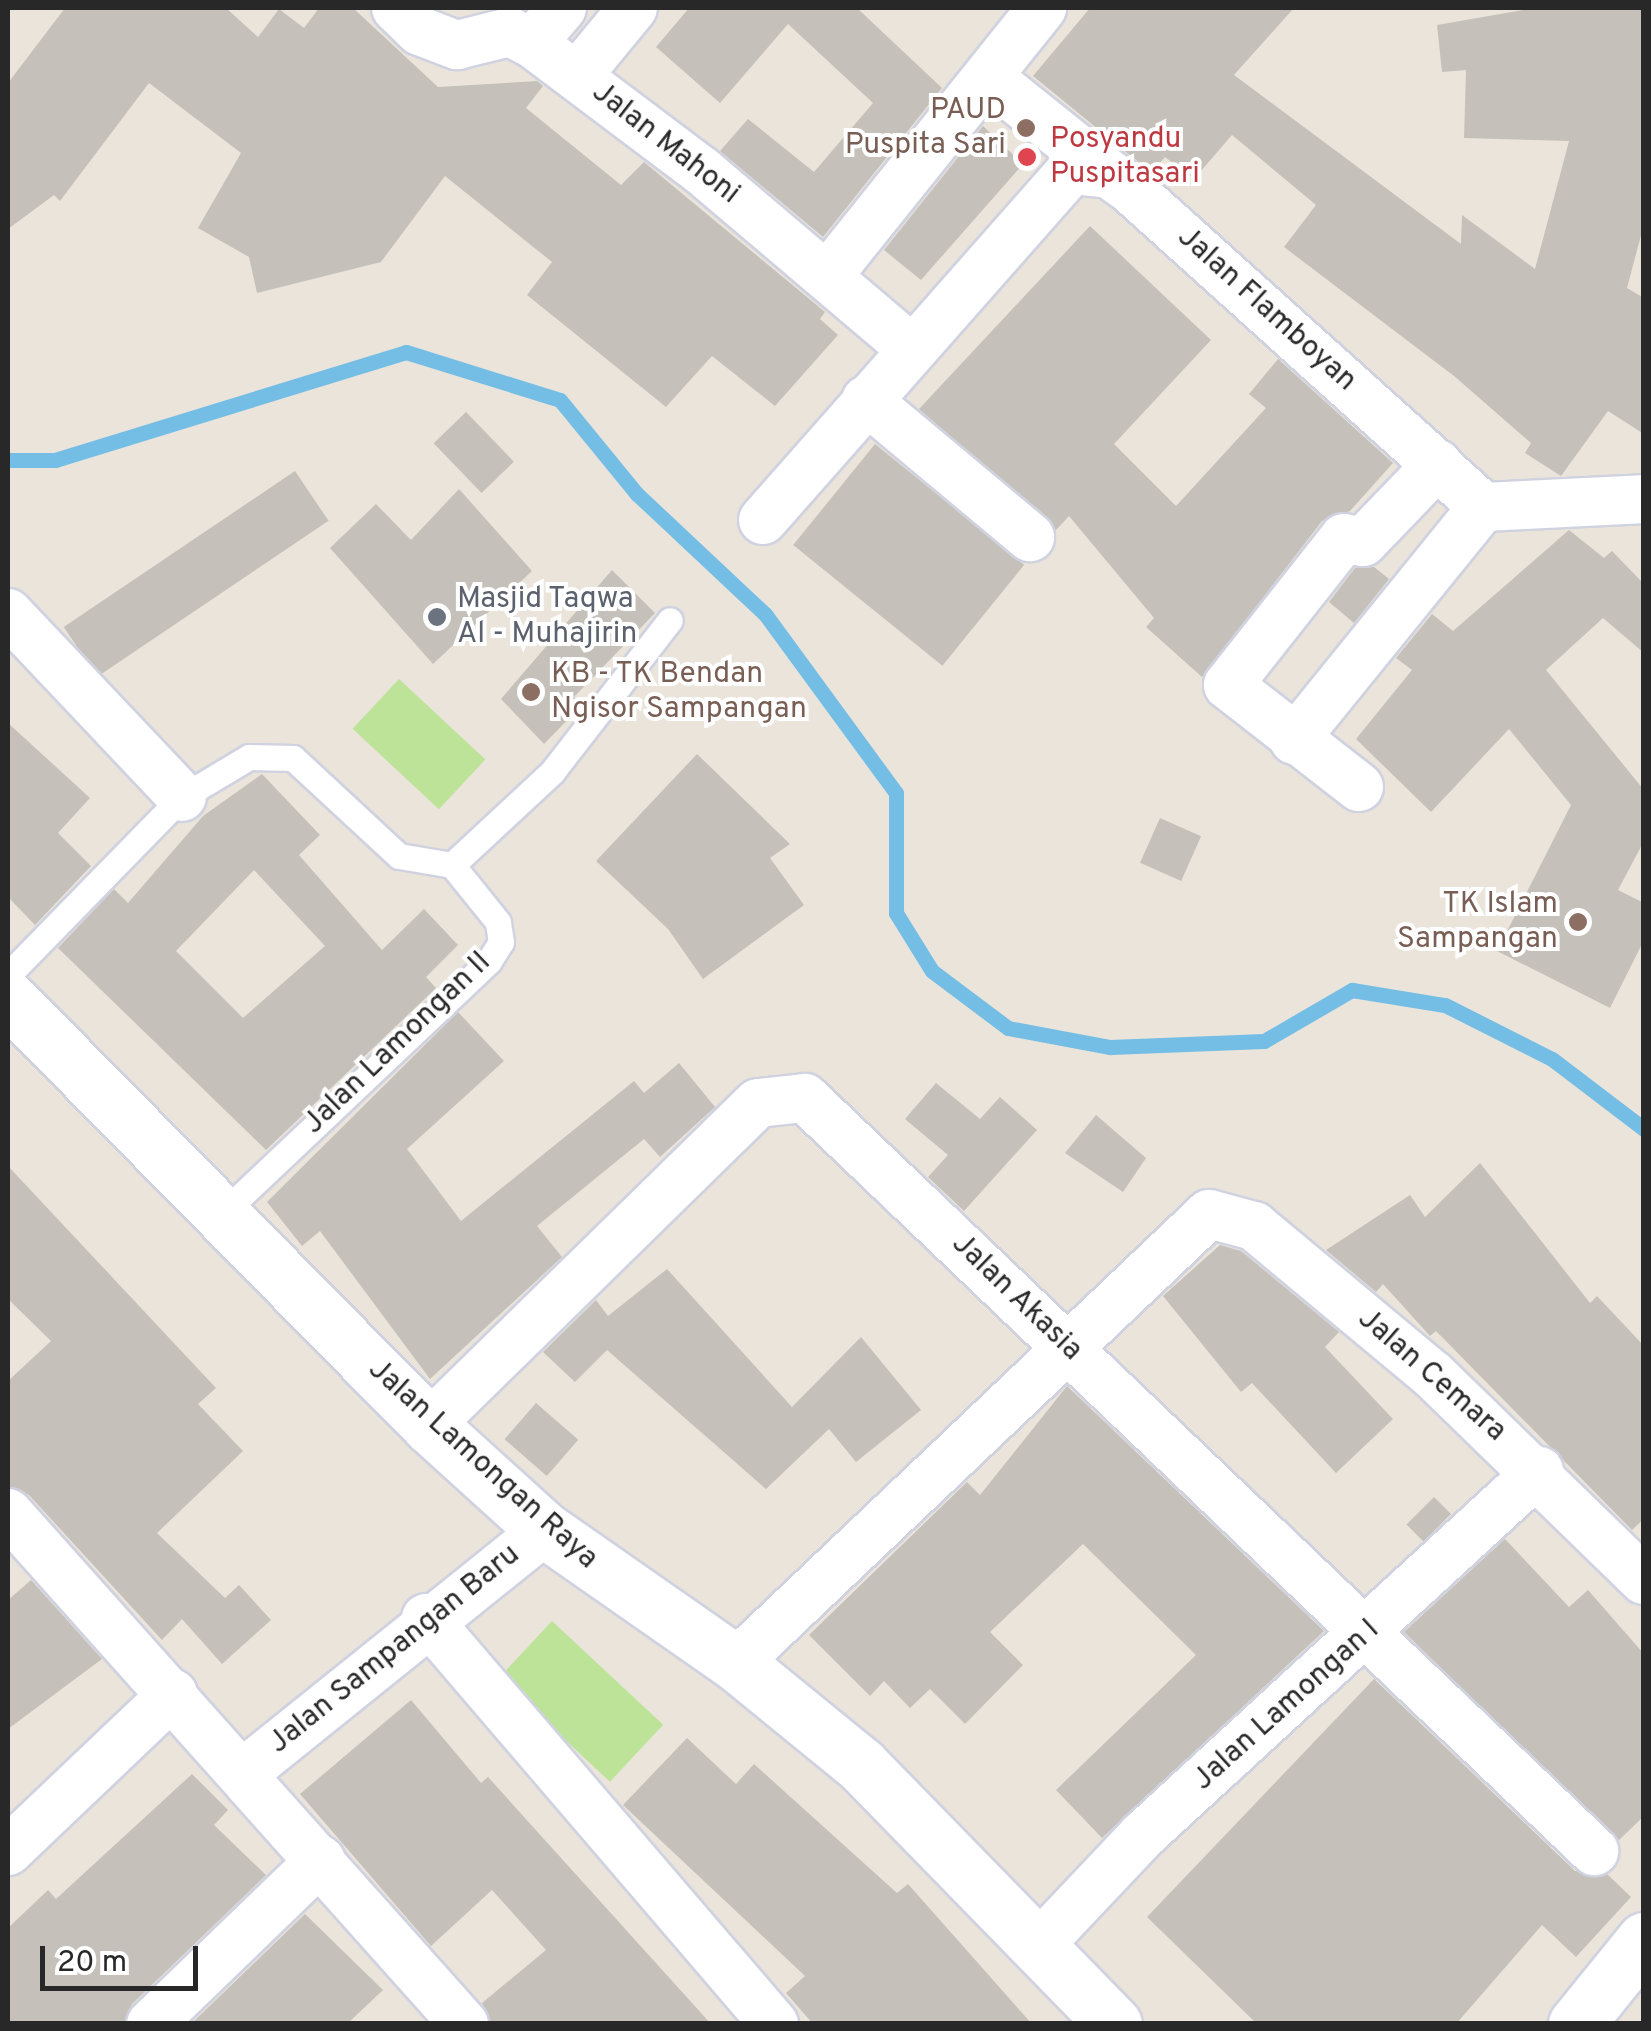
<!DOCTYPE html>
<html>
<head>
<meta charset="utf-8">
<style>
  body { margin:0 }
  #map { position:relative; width:1651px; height:2031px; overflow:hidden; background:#eae4db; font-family:Overpass,sans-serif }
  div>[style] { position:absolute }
  .pitch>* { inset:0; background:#bce397; transform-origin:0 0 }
  .stream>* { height:15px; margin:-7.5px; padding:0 7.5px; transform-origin:7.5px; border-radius:7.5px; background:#74bde5 }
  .building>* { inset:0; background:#c5c1ba; transform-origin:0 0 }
  .roads { filter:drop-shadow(2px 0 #d0d2e0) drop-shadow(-2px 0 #d0d2e0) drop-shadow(0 2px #d0d2e0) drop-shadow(0 -2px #d0d2e0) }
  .lane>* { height:25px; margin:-12.5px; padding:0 12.5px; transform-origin:12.5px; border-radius:12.5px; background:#fff }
  .street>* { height:48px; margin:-24px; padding:0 24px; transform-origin:24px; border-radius:24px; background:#fff }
  .secondary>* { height:55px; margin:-27.5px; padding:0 27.5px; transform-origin:27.5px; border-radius:27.5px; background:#fff }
  .dots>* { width:28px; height:28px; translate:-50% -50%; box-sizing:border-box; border:5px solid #fff; border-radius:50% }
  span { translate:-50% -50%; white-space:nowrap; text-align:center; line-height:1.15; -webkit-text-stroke:8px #fff; paint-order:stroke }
  .education-label { font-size:30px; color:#785e54 }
  .right { translate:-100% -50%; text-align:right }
  .left { translate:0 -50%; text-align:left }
  .health-label { font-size:30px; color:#be3a42 }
  .street-label { font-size:30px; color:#282828 }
  .worship-label { font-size:30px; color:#5b616d }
  .frame { position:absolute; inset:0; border:10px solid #282828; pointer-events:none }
  .scale { position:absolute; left:40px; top:1946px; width:158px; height:45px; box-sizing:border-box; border:5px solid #282828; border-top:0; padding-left:12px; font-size:30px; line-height:35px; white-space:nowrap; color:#282828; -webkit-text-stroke:8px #fff; paint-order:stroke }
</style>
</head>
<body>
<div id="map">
  <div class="pitch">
    <div style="left:399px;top:679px;width:118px;height:68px;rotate:43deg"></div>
    <div style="left:552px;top:1621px;width:152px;height:78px;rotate:43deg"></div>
  </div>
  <div class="stream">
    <div style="left:8px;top:460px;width:47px"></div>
    <div style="left:55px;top:460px;width:367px;rotate:-17.1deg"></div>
    <div style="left:406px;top:352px;width:161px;rotate:17.3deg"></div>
    <div style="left:560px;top:400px;width:122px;rotate:50.7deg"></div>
    <div style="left:637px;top:494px;width:175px;rotate:43.2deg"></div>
    <div style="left:765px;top:614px;width:222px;rotate:53.8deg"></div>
    <div style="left:896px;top:793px;width:120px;rotate:90deg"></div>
    <div style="left:896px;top:913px;width:68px;rotate:58.2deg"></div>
    <div style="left:932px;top:971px;width:95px;rotate:36.9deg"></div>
    <div style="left:1008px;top:1028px;width:104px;rotate:10.6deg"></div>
    <div style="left:1110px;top:1047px;width:154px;rotate:-2.2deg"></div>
    <div style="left:1264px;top:1041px;width:102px;rotate:-30.1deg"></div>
    <div style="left:1352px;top:990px;width:94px;rotate:9.2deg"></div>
    <div style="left:1445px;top:1005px;width:120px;rotate:26.8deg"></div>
    <div style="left:1552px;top:1059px;width:116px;rotate:37.3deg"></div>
  </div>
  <div class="building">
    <div style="clip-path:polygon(65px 8px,226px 8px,258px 37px,279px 9px,304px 28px,319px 8px,353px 8px,438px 87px,537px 81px,543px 86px,526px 108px,621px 185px,644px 162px,825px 312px,820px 319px,838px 335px,775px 406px,712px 356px,666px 407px,527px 295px,552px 262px,445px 176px,381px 262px,257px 293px,249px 257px,198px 228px,241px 153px,149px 83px,60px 201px,54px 195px,8px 229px,8px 83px)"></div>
    <div style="clip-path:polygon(689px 8px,857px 8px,942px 88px,823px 237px,720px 151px,748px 119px,814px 172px,873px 103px,788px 24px,720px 103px,656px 47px)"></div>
    <div style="clip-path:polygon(1090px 8px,1294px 8px,1234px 75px,1461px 244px,1462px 215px,1535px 269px,1569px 141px,1464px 138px,1466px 70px,1442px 72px,1437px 25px,1535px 8px,1642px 8px,1644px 224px,1627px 288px,1644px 298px,1644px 434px,1608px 411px,1561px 476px,1525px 453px,1531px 443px,1454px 376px,1284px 247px,1316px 205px,1232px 135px,1194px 179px,1165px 157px,1152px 172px,1126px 152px,1033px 76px)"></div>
    <div style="clip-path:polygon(983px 126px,1023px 164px,921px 280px,884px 250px)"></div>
    <div style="clip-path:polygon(1090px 226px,1211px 340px,1114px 444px,1176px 506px,1266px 408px,1249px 394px,1278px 359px,1393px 463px,1350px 511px,1322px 521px,1202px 677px,1146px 627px,1154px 618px,1069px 516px,1056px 530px,919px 409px)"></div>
    <div style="left:466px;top:412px;width:69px;height:45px;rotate:46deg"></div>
    <div style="left:875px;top:444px;width:192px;height:130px;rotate:39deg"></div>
    <div style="left:295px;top:471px;width:60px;height:279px;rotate:56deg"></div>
    <div style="clip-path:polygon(459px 489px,532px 571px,433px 664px,330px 548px,376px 504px,411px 540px)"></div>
    <div style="clip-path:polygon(1569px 530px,1604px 558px,1612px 551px,1644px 584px,1644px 653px,1603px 618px,1546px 670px,1644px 790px,1644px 841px,1618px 890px,1644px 903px,1644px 940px,1610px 1008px,1497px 951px,1571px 805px,1509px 729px,1431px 812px,1356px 739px,1412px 670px,1396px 658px,1432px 614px,1453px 631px)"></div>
    <div style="clip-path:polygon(1374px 567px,1389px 579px,1354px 623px,1329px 602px,1355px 568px)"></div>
    <div style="clip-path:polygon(612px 570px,655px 613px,574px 697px,582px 705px,544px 744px,501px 699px)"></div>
    <div style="clip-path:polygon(8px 723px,90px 798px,58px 833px,91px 866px,35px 925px,8px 897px)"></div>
    <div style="clip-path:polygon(697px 754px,790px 844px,770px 858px,804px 905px,703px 979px,668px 929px,596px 861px)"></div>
    <div style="clip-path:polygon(evenodd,262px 774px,320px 835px,299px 855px,382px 950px,424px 909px,458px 945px,426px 977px,436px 988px,266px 1150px,58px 948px,114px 889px,128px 903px,203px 816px,262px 774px,254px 870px,325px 946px,243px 1018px,176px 951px,254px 870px)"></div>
    <div style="left:1160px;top:818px;width:45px;height:49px;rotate:24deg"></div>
    <div style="clip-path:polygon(458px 1012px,504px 1061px,407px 1149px,461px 1221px,634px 1081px,644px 1093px,679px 1063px,715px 1107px,660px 1157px,644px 1139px,537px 1226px,562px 1257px,430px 1379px,320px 1231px,302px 1246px,267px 1202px)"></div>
    <div style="clip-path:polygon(936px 1083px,980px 1119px,1000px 1097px,1037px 1130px,964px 1211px,928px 1177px,948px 1155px,905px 1119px)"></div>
    <div style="clip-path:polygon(1096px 1115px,1146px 1158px,1123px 1192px,1065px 1153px)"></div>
    <div style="clip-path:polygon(1480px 1163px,1590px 1303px,1597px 1296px,1644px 1346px,1644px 1519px,1632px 1530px,1436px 1331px,1430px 1336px,1383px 1284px,1376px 1292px,1326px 1250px,1410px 1195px,1425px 1217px)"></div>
    <div style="clip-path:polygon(8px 1166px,216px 1388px,198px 1404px,243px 1451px,157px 1533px,225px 1598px,239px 1585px,271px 1620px,222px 1664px,182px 1619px,162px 1640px,29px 1495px,8px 1486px,8px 1381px,51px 1341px,8px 1299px)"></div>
    <div style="clip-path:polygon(1220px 1245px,1241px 1251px,1339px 1332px,1325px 1347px,1393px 1419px,1336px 1473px,1252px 1383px,1241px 1392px,1163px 1296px)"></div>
    <div style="clip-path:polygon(667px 1269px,792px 1407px,861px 1337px,921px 1410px,856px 1462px,829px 1429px,766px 1489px,607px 1350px,575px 1382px,543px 1352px,596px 1300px,608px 1316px)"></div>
    <div style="clip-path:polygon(1067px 1386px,1324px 1631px,1102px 1838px,1056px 1790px,1196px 1655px,1083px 1544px,990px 1632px,1023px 1665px,965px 1724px,930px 1689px,910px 1708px,884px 1681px,870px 1696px,809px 1635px,967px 1482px,980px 1495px)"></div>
    <div style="left:536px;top:1403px;width:56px;height:48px;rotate:41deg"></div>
    <div style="left:1434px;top:1497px;width:24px;height:39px;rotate:45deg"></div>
    <div style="clip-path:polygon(1505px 1539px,1569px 1607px,1588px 1590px,1644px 1654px,1644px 1816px,1619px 1840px,1404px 1632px)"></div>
    <div style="clip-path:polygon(31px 1580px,102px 1659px,8px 1729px,8px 1600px)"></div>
    <div style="clip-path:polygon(1374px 1679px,1575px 1871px,1607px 1874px,1631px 1897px,1576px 1957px,1542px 1925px,1456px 2024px,1257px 2024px,1147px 1917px)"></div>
    <div style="clip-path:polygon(411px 1700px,481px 1783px,488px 1777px,711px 2024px,491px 2024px,482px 2003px,546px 1950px,492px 1890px,431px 1946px,300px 1794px)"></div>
    <div style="clip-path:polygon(687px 1738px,736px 1784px,754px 1764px,897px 1893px,908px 1884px,1032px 2024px,813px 2024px,786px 1993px,805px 1976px,623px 1805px)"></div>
    <div style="clip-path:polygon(192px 1774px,228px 1810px,214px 1825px,266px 1875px,132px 2004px,124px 2024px,8px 2024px,8px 1928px,48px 1890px,56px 1899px)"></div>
    <div style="clip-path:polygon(305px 1914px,383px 1990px,347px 2024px,191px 2024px)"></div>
  </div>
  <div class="roads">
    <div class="lane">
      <div style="left:8px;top:975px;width:249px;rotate:-45.7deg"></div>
      <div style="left:182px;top:797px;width:78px;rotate:-30.8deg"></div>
      <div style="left:249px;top:757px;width:44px;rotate:1.3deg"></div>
      <div style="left:293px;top:758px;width:144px;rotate:42.8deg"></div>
      <div style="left:399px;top:856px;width:54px;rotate:9.6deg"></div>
      <div style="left:452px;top:865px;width:137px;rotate:-42.9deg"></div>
      <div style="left:552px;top:772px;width:192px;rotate:-52.2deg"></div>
      <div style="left:226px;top:1210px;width:362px;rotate:-43.4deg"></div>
      <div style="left:489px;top:961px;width:22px;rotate:-58deg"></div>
      <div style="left:501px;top:942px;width:20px;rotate:-99deg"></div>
      <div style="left:498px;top:922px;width:73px;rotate:-128.9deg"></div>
    </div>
    <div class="street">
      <div style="left:396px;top:8px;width:33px;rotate:44deg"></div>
      <div style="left:420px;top:31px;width:40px;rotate:21deg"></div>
      <div style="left:457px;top:45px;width:55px;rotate:-13.8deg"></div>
      <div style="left:510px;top:32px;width:25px;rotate:27deg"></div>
      <div style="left:532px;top:43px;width:213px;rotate:37deg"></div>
      <div style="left:702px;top:171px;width:274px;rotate:40.3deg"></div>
      <div style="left:532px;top:43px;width:46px;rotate:-49.4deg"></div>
      <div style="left:577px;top:76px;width:88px;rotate:-50.5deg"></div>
      <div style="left:989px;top:78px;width:154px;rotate:38.7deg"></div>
      <div style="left:829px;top:274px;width:341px;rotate:-51.3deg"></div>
      <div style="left:866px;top:400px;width:214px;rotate:39.9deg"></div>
      <div style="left:1483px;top:507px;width:161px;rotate:-2.8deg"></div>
      <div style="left:763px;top:520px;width:467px;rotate:-48.6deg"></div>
      <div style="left:1072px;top:170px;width:37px;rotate:6deg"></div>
      <div style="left:1109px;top:174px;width:24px;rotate:35deg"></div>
      <div style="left:1129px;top:188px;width:477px;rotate:42deg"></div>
      <div style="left:8px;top:613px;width:253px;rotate:46.6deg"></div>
      <div style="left:1294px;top:740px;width:300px;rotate:-51deg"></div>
      <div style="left:1359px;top:787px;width:166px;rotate:-142.1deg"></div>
      <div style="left:1228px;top:685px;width:187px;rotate:-51.7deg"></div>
      <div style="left:1344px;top:538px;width:19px;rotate:12deg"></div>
      <div style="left:1363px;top:542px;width:108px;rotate:-46.1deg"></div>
      <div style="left:429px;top:1425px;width:460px;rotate:-44.4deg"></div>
      <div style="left:758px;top:1103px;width:47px;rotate:-6.1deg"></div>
      <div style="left:805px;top:1098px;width:1091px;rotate:43.66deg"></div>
      <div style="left:8px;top:1513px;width:685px;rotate:48.26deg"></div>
      <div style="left:426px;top:1618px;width:535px;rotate:49.4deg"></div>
      <div style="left:736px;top:1663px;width:652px;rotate:-43.51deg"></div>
      <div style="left:1209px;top:1214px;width:47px;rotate:14.9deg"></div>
      <div style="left:1254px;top:1226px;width:233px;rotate:39.8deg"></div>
      <div style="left:1433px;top:1375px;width:294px;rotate:44.2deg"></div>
      <div style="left:247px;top:1770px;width:383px;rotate:-38.8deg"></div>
      <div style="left:8px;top:1851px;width:228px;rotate:-43.6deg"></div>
      <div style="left:1039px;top:1945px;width:151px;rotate:-46.6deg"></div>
      <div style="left:1143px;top:1835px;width:538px;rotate:-42.59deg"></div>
      <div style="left:151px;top:2024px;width:236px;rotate:-44deg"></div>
    </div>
    <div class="secondary">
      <div style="left:8px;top:998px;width:600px;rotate:45.41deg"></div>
      <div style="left:429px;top:1425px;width:156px;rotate:42.2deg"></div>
      <div style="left:545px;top:1530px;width:233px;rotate:34.9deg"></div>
      <div style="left:736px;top:1663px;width:161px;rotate:39.2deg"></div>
      <div style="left:861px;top:1765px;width:362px;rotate:45.7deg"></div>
      <div style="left:1576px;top:2024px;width:108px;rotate:-51deg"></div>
    </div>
  </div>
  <div class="dots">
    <div style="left:1026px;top:128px;background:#8d6e63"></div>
    <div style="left:1027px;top:157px;background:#e0444e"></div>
    <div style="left:437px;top:617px;background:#6b7280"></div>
    <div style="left:531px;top:692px;background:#8d6e63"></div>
    <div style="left:1578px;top:922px;background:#8d6e63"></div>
  </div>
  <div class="education-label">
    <span class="right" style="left:1006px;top:128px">PAUD<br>Puspita Sari</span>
    <span class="left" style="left:551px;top:692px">KB - TK Bendan<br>Ngisor Sampangan</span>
    <span class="right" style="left:1558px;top:922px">TK Islam<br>Sampangan</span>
  </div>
  <div class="health-label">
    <span class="left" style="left:1050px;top:157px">Posyandu<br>Puspitasari</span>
  </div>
  <div class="street-label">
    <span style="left:665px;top:144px;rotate:38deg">Jalan Mahoni</span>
    <span style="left:1266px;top:310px;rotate:42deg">Jalan Flamboyan</span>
    <span style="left:398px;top:1044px;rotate:-44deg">Jalan Lamongan II</span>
    <span style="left:1016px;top:1298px;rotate:44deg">Jalan Akasia</span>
    <span style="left:1431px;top:1376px;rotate:41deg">Jalan Cemara</span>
    <span style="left:482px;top:1465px;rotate:42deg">Jalan Lamongan Raya</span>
    <span style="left:395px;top:1650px;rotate:-39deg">Jalan Sampangan Baru</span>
    <span style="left:1287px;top:1706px;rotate:-42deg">Jalan Lamongan I</span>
  </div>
  <div class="worship-label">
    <span class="left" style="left:457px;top:617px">Masjid Taqwa<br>Al - Muhajirin</span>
  </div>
  <div class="frame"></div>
  <div class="scale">20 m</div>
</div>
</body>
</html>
